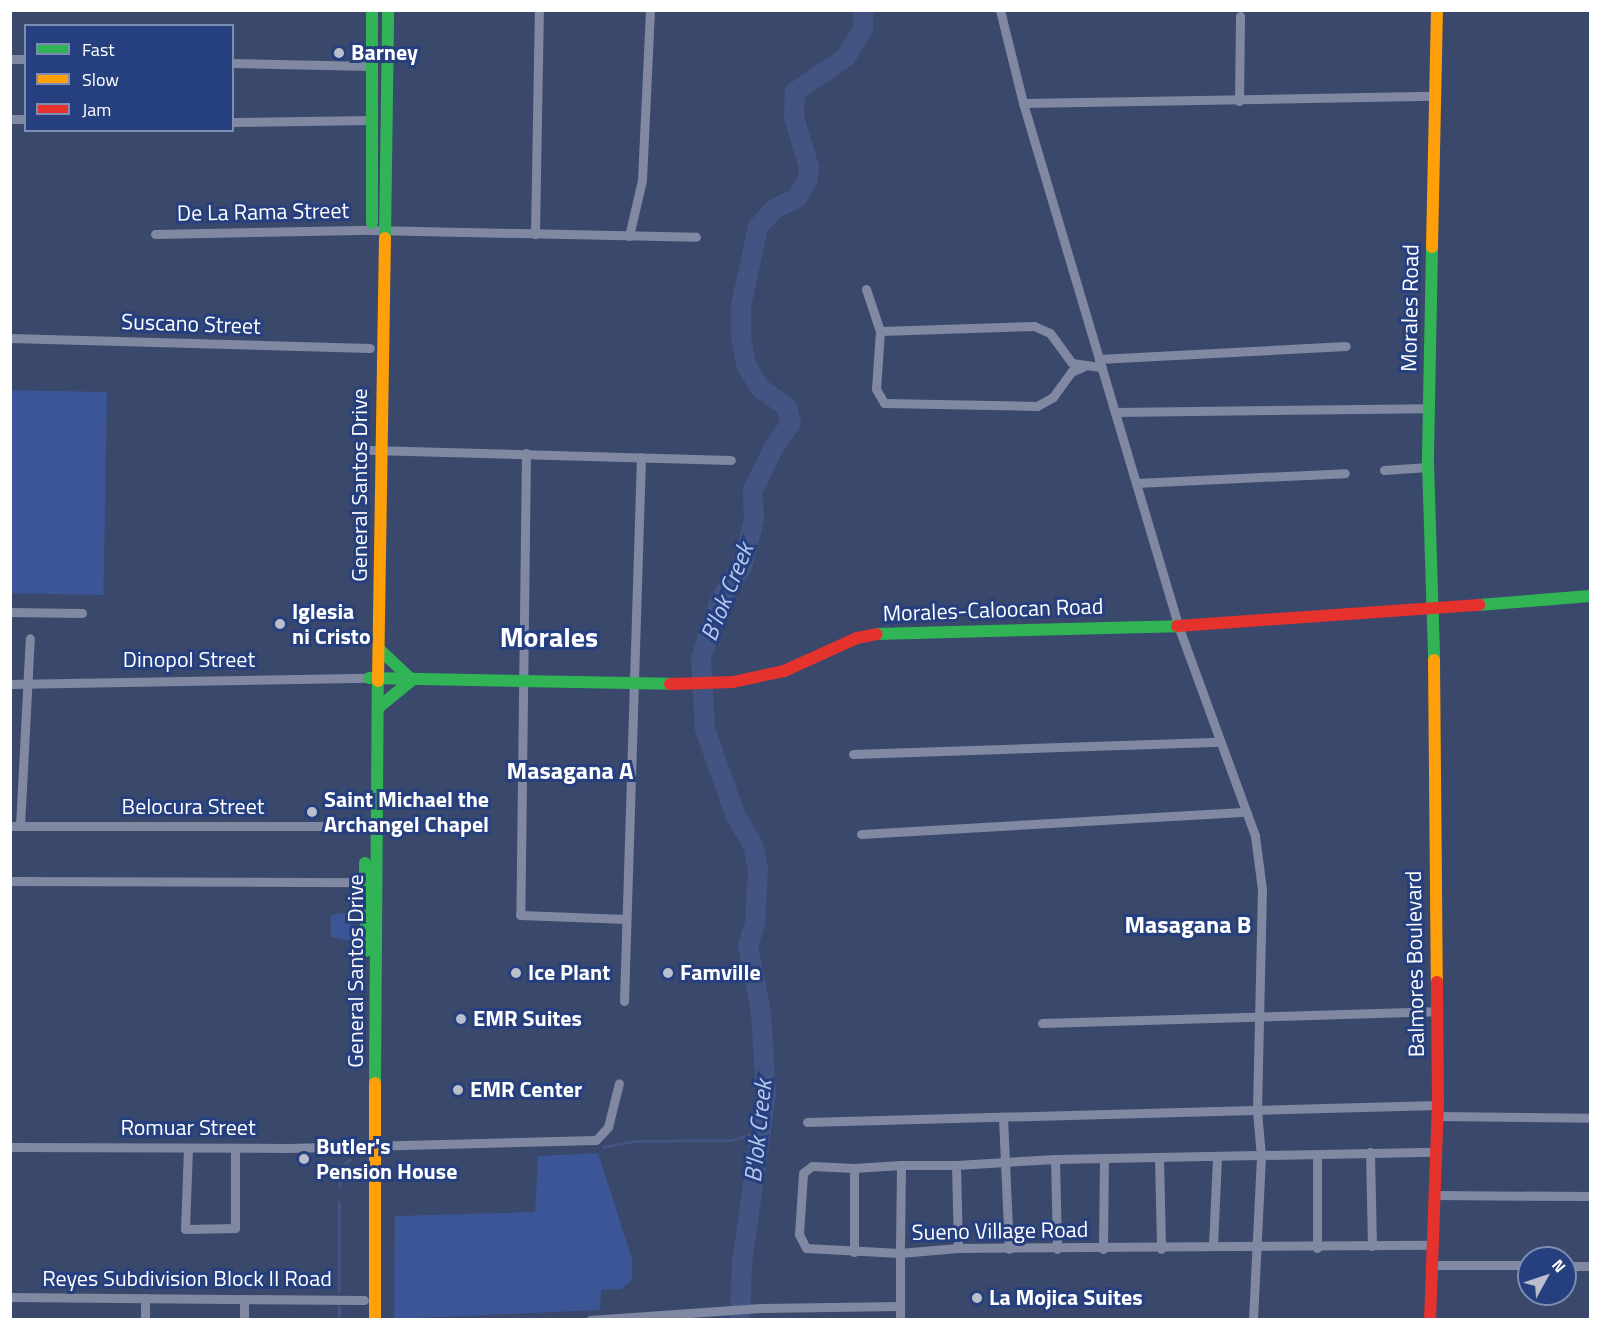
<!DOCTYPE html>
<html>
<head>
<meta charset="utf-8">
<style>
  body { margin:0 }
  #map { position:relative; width:1601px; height:1330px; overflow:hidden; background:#3a486b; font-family:"Titillium Web",sans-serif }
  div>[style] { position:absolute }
  .green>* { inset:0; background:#3b5596; transform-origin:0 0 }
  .stream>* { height:3px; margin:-1.5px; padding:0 1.5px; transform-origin:1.5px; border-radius:1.5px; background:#435483 }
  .river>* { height:20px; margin:-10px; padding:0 10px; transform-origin:10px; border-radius:10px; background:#435483 }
  .street>* { height:9px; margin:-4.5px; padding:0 4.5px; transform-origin:4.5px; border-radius:4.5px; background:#8089a1 }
  .fast>* { height:12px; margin:-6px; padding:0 6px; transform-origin:6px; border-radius:6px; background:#30b455 }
  .slow>* { height:12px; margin:-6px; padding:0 6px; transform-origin:6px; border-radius:6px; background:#ff9f0a }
  .jam>* { height:12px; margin:-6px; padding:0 6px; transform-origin:6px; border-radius:6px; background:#e5322d }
  .dots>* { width:16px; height:16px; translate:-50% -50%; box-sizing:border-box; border:3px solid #263f7f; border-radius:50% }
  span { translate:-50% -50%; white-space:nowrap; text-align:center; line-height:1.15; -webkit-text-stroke:6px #263f7f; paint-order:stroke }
  .poi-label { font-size:22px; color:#fff; font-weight:700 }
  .left { translate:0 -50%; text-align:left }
  .street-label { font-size:22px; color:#fff }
  .water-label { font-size:24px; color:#b8c8ed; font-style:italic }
  .neighbourhood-label { font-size:24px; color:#fff; font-weight:700 }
  .district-label { font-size:28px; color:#fff; font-weight:700 }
  .frame { position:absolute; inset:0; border:12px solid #fff; pointer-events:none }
  .legend { position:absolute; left:24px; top:24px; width:210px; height:108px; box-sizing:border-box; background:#263f7f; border:2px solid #7d8cb2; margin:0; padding:8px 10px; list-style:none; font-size:18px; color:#fff }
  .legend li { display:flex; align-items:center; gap:12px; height:30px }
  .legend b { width:30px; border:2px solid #7d8cb2 }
  .north { position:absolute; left:1517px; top:1246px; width:60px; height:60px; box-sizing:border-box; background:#263f7f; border:2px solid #7d8cb2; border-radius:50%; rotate:50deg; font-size:16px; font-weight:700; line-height:24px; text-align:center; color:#fff }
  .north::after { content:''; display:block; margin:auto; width:21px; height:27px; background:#babfcb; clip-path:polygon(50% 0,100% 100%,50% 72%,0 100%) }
</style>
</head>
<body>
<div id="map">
  <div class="green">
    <div style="left:107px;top:392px;width:203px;height:96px;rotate:91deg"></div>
    <div style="clip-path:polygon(351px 912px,351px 941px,331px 937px,331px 915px)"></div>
    <div style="clip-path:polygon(598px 1153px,632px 1259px,632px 1280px,621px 1289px,601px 1290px,600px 1310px,394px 1319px,395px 1216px,535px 1212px,538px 1156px)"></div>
  </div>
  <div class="stream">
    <div style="left:603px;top:1147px;width:33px;rotate:-11deg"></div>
    <div style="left:635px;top:1141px;width:97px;rotate:-0.6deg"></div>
    <div style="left:732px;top:1140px;width:29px;rotate:-18deg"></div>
    <div style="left:339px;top:1188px;width:22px;rotate:-85deg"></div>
    <div style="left:341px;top:1166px;width:11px;rotate:-34deg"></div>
    <div style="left:339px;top:1292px;width:90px;rotate:-90deg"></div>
    <div style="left:339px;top:1320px;width:14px;rotate:-90deg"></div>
  </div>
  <div class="river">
    <div style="left:740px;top:1320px;width:57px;rotate:-88deg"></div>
    <div style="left:742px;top:1263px;width:171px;rotate:-81.9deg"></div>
    <div style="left:766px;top:1094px;width:82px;rotate:-93.5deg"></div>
    <div style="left:761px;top:1012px;width:67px;rotate:-101.1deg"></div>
    <div style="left:748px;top:946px;width:24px;rotate:-73deg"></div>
    <div style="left:755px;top:923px;width:53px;rotate:-86.8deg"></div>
    <div style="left:758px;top:870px;width:25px;rotate:-101deg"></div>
    <div style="left:753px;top:845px;width:33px;rotate:-121deg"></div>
    <div style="left:736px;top:817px;width:93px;rotate:-109.4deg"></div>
    <div style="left:705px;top:729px;width:71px;rotate:-93.2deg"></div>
    <div style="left:701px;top:658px;width:63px;rotate:-71.6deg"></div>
    <div style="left:721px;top:598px;width:37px;rotate:-56deg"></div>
    <div style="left:742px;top:567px;width:49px;rotate:-75.7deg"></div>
    <div style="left:754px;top:520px;width:30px;rotate:-92deg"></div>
    <div style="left:753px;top:490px;width:48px;rotate:-64deg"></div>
    <div style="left:774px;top:447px;width:29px;rotate:-55deg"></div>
    <div style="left:791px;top:423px;width:16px;rotate:-104deg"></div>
    <div style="left:787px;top:407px;width:33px;rotate:-145deg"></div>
    <div style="left:760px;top:388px;width:27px;rotate:-121deg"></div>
    <div style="left:746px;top:365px;width:27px;rotate:-100deg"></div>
    <div style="left:741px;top:338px;width:32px;rotate:-90deg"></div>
    <div style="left:741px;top:306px;width:81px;rotate:-77.9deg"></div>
    <div style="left:758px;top:227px;width:24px;rotate:-48deg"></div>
    <div style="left:774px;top:209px;width:25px;rotate:-26deg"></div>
    <div style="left:797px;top:198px;width:21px;rotate:-59deg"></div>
    <div style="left:808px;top:180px;width:13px;rotate:-86deg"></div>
    <div style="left:809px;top:167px;width:52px;rotate:-106.7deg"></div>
    <div style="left:794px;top:117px;width:25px;rotate:-88deg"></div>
    <div style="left:795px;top:92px;width:62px;rotate:-34.5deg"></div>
    <div style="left:846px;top:57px;width:33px;rotate:-59deg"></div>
    <div style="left:863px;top:29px;width:19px;rotate:-90deg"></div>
  </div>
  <div class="street">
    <div style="left:1000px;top:10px;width:96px;rotate:76.1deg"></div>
    <div style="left:1023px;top:103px;width:548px;rotate:73.45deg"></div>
    <div style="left:1179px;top:628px;width:221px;rotate:69.9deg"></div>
    <div style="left:1255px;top:836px;width:53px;rotate:82.5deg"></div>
    <div style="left:1262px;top:889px;width:222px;rotate:91.3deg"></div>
    <div style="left:1257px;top:1111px;width:45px;rotate:84.9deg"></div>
    <div style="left:1261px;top:1156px;width:164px;rotate:92.8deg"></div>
    <div style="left:10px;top:59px;width:16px"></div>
    <div style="left:232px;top:63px;width:140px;rotate:1.2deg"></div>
    <div style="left:1239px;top:101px;width:85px;rotate:-89.3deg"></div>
    <div style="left:1023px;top:103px;width:410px;rotate:-1deg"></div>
    <div style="left:10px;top:119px;width:16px"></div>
    <div style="left:232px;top:122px;width:140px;rotate:-0.8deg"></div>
    <div style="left:155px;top:234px;width:217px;rotate:-1.1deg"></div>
    <div style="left:372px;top:230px;width:324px;rotate:1.2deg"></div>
    <div style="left:535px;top:234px;width:224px;rotate:-89deg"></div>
    <div style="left:629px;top:236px;width:57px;rotate:-76.9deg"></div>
    <div style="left:642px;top:180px;width:170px;rotate:-87.3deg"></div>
    <div style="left:866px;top:289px;width:44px;rotate:71.6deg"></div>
    <div style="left:880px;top:331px;width:58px;rotate:93.9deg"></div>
    <div style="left:876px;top:389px;width:16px;rotate:60deg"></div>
    <div style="left:884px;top:403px;width:153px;rotate:1.1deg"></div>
    <div style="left:1037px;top:406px;width:18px;rotate:-29deg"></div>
    <div style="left:1053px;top:397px;width:31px;rotate:-54deg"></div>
    <div style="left:1071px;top:372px;width:13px;rotate:-23deg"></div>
    <div style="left:880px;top:331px;width:154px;rotate:-1.9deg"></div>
    <div style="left:1034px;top:326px;width:17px;rotate:24deg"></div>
    <div style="left:1050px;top:333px;width:37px;rotate:54deg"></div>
    <div style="left:1072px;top:363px;width:30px;rotate:8deg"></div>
    <div style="left:10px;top:338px;width:360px;rotate:1.6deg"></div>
    <div style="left:1099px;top:359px;width:247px;rotate:-3deg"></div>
    <div style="left:1115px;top:412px;width:314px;rotate:-0.7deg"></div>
    <div style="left:371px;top:450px;width:360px;rotate:1.6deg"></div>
    <div style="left:526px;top:453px;width:462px;rotate:90.7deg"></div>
    <div style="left:520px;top:915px;width:106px;rotate:2.2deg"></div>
    <div style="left:1384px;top:470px;width:44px;rotate:-3.9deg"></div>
    <div style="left:1136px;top:483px;width:209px;rotate:-2.7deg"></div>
    <div style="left:10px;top:612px;width:72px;rotate:0.8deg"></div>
    <div style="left:10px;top:684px;width:359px;rotate:-1deg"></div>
    <div style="left:853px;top:754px;width:367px;rotate:-1.9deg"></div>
    <div style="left:10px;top:826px;width:366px"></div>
    <div style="left:20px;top:826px;width:188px;rotate:-87deg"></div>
    <div style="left:861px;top:834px;width:386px;rotate:-3.3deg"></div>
    <div style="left:10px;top:881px;width:355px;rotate:0.2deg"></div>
    <div style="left:624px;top:1001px;width:544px;rotate:-88.21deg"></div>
    <div style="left:1042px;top:1023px;width:394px;rotate:-1.7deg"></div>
    <div style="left:1437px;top:1116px;width:153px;rotate:0.7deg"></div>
    <div style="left:1003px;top:1118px;width:131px;rotate:87.4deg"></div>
    <div style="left:807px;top:1122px;width:631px;rotate:-1.54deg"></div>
    <div style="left:10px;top:1147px;width:278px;rotate:0.2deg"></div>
    <div style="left:288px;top:1148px;width:308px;rotate:-1.5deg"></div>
    <div style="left:596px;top:1140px;width:18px;rotate:-47deg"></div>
    <div style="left:608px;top:1127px;width:45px;rotate:-76deg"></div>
    <div style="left:188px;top:1148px;width:81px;rotate:92.1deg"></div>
    <div style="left:185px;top:1229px;width:50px;rotate:-1.1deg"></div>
    <div style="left:235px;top:1228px;width:80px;rotate:-90deg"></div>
    <div style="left:1370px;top:1152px;width:94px;rotate:88.8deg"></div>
    <div style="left:1317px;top:1154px;width:94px;rotate:90deg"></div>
    <div style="left:1159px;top:1158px;width:91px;rotate:88.7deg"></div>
    <div style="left:1055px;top:1159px;width:90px;rotate:88.7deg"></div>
    <div style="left:901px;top:1165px;width:88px;rotate:90.7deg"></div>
    <div style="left:900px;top:1253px;width:94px;rotate:-177deg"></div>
    <div style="left:806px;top:1248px;width:16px;rotate:-117deg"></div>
    <div style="left:799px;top:1234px;width:61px;rotate:-86.2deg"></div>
    <div style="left:803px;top:1173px;width:11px;rotate:-38deg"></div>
    <div style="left:812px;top:1166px;width:42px;rotate:2.7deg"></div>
    <div style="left:854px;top:1168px;width:47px;rotate:-3.7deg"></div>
    <div style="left:901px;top:1165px;width:55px"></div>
    <div style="left:956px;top:1165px;width:99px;rotate:-3.5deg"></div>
    <div style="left:1055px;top:1159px;width:380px;rotate:-1.1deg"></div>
    <div style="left:956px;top:1165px;width:83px;rotate:88.6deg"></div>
    <div style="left:854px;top:1168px;width:84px;rotate:90deg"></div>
    <div style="left:1434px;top:1195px;width:156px;rotate:0.4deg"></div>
    <div style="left:1213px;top:1246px;width:89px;rotate:-87.4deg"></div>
    <div style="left:1103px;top:1249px;width:91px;rotate:-89.4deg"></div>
    <div style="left:1431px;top:1265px;width:98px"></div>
    <div style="left:1565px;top:1266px;width:25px"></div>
    <div style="left:10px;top:1297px;width:354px;rotate:0.5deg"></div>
    <div style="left:145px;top:1298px;width:22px;rotate:90deg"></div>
    <div style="left:244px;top:1320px;width:21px;rotate:-90deg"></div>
    <div style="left:590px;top:1320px;width:171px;rotate:-4deg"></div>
    <div style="left:761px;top:1308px;width:139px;rotate:-0.8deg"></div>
    <div style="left:900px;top:1320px;width:67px;rotate:-90deg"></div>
    <div style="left:900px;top:1253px;width:58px;rotate:-4.9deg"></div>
    <div style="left:958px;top:1248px;width:472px;rotate:-0.4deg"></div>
  </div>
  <div class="fast">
    <div style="left:372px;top:10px;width:213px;rotate:90deg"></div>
    <div style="left:385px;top:238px;width:228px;rotate:-89.2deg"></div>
    <div style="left:1432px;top:247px;width:217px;rotate:91.1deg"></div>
    <div style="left:1428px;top:464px;width:196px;rotate:88.2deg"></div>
    <div style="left:1479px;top:605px;width:111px;rotate:-4.6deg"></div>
    <div style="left:877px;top:634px;width:300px;rotate:-1.5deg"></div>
    <div style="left:369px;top:678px;width:301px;rotate:1.1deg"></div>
    <div style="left:379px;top:707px;width:43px;rotate:-39.3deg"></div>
    <div style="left:412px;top:680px;width:44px;rotate:-136.8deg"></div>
    <div style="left:365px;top:863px;width:88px;rotate:89.3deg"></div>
    <div style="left:375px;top:1083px;width:402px;rotate:-89.6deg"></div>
  </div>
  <div class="slow">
    <div style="left:1432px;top:247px;width:237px;rotate:-88.8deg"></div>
    <div style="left:1434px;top:660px;width:322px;rotate:89.5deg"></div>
    <div style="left:378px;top:681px;width:443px;rotate:-89.1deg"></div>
    <div style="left:375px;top:1320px;width:237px;rotate:-90deg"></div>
  </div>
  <div class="jam">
    <div style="left:1177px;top:626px;width:303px;rotate:-4deg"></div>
    <div style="left:670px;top:684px;width:63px;rotate:-1.8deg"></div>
    <div style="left:733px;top:682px;width:52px;rotate:-12.2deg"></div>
    <div style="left:784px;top:671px;width:80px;rotate:-24.3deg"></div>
    <div style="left:857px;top:638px;width:20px;rotate:-11deg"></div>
    <div style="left:1430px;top:1320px;width:215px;rotate:-87.9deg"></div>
    <div style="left:1438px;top:1105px;width:123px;rotate:-90.5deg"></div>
  </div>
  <div class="dots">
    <div style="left:339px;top:53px;background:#babfcb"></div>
    <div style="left:280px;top:624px;background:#babfcb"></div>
    <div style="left:312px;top:812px;background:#babfcb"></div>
    <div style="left:516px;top:973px;background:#babfcb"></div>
    <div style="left:668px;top:973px;background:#babfcb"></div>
    <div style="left:461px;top:1019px;background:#babfcb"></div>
    <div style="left:458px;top:1090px;background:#babfcb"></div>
    <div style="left:304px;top:1159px;background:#babfcb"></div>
    <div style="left:977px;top:1298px;background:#babfcb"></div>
  </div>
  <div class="poi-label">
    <span class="left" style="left:351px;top:53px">Barney</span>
    <span class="left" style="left:292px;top:624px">Iglesia<br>ni Cristo</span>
    <span class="left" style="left:324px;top:812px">Saint Michael the<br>Archangel Chapel</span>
    <span class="left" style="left:528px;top:973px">Ice Plant</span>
    <span class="left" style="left:680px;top:973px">Famville</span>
    <span class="left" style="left:473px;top:1019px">EMR Suites</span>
    <span class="left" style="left:470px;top:1090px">EMR Center</span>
    <span class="left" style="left:316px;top:1159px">Butler's<br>Pension House</span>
    <span class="left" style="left:989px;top:1298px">La Mojica Suites</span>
  </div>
  <div class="street-label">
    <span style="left:263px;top:212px;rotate:-1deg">De La Rama Street</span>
    <span style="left:1410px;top:308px;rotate:-89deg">Morales Road</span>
    <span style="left:191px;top:324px;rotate:2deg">Suscano Street</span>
    <span style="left:360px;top:485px;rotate:-90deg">General Santos Drive</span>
    <span style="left:993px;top:610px;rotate:-2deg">Morales-Caloocan Road</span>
    <span style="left:189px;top:660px">Dinopol Street</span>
    <span style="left:193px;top:807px">Belocura Street</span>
    <span style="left:1415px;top:964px;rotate:-91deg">Balmores Boulevard</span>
    <span style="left:356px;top:971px;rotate:-90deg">General Santos Drive</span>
    <span style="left:188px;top:1128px">Romuar Street</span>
    <span style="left:1000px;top:1231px;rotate:-1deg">Sueno Village Road</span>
    <span style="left:187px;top:1279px">Reyes Subdivision Block II Road</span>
  </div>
  <div class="water-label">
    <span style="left:727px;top:592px;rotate:-68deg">B'lok Creek</span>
    <span style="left:758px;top:1131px;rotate:-84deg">B'lok Creek</span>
  </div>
  <div class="neighbourhood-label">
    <span style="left:570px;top:771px">Masagana A</span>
    <span style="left:1188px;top:925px">Masagana B</span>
  </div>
  <div class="district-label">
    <span style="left:549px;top:637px">Morales</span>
  </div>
  <div class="frame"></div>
  <ul class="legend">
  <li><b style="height:8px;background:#30b455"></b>Fast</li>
  <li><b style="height:8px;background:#ff9f0a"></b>Slow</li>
  <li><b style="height:8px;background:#e5322d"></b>Jam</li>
  </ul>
  <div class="north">N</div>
</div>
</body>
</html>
